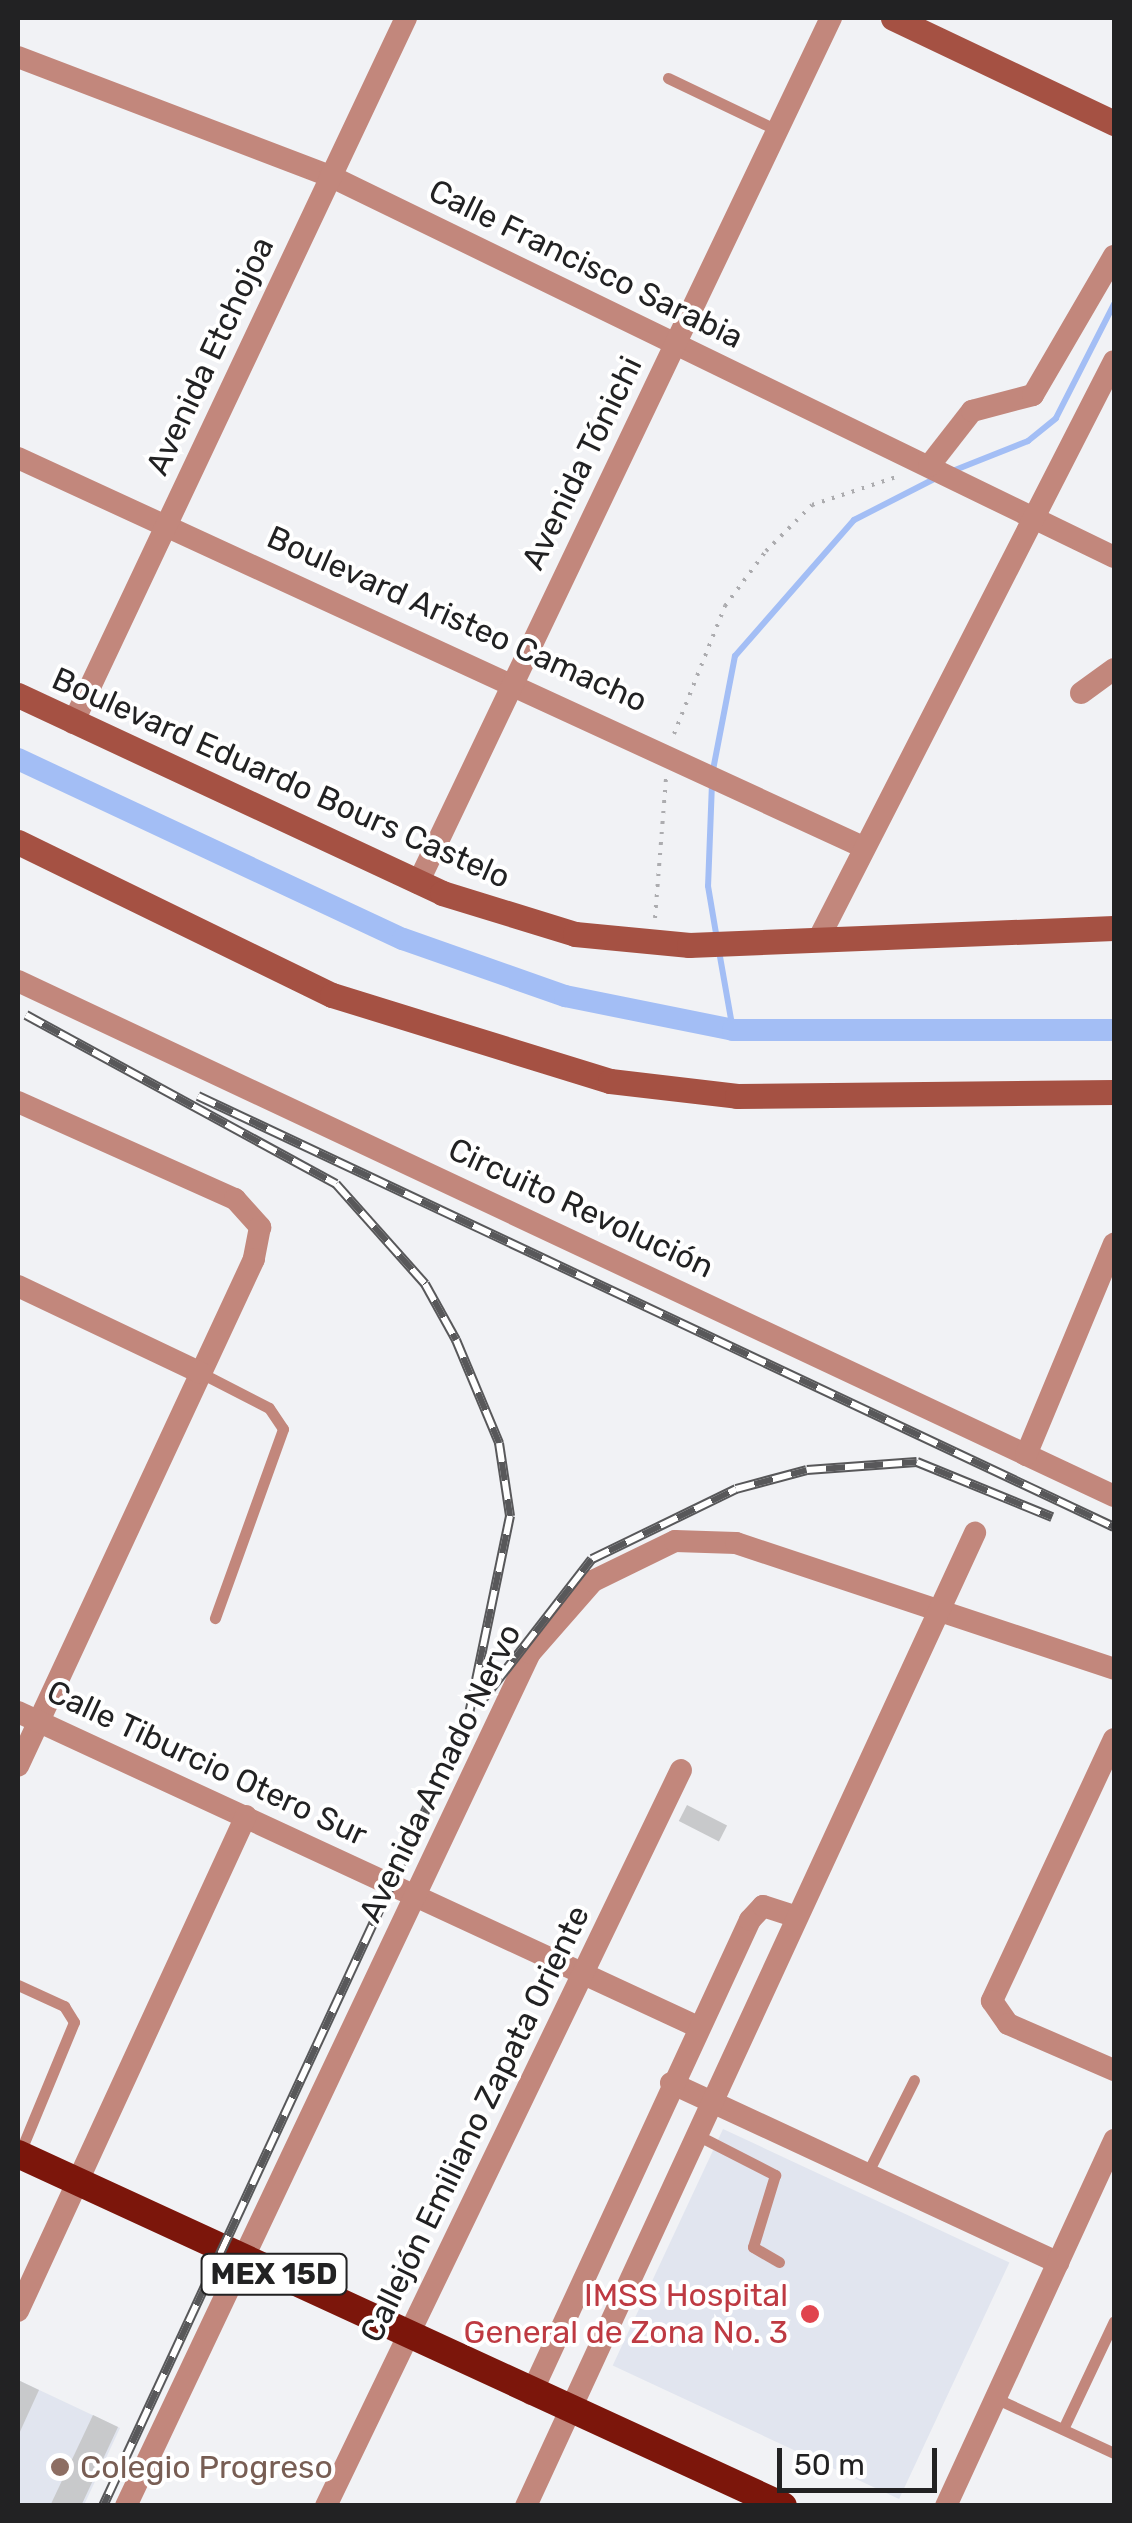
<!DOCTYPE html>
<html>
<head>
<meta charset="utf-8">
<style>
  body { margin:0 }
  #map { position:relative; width:1132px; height:2523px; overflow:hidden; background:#f1f2f5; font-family:Rubik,sans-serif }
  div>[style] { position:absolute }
  .built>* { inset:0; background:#e1e5ef; transform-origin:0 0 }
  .stream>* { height:6px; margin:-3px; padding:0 3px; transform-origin:3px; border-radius:3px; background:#a3bef5 }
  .canal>* { height:22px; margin:-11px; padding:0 11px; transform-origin:11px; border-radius:11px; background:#a3bef5 }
  .building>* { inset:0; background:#c8c9cb; transform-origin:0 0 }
  .path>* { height:4px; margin-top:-2px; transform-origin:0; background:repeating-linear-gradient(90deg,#acacaf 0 2.5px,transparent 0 10.5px) }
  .service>* { height:11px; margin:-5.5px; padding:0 5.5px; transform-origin:5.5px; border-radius:5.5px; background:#c2877c }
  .minor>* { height:22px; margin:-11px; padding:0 11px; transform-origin:11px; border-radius:11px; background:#c2877c }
  .secondary>* { height:25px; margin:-12.5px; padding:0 12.5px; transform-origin:12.5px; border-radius:12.5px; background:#a55143 }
  .trunk>* { height:28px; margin:-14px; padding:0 14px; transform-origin:14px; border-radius:14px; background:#7c160b }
  .rail>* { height:10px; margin-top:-5px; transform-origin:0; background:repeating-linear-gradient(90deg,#fff 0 19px,#58585a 0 38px); box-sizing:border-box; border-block:2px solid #58585a }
  .dots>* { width:28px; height:28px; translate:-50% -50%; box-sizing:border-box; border:5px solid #fff; border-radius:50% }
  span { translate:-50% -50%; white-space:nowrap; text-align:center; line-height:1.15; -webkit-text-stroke:8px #fff; paint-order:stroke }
  .shield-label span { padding:2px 8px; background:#fff; border:2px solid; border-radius:8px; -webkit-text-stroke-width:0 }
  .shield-label { font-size:30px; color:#222223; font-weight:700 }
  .street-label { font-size:32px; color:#222223 }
  .health-label { font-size:32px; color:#be3a42 }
  .right { translate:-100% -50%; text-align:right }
  .education-label { font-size:32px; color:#785e54 }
  .left { translate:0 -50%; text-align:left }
  .frame { position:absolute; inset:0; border:20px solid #222223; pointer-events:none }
  .scale { position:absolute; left:777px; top:2448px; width:160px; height:45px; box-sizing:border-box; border:5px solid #222223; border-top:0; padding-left:12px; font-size:30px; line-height:35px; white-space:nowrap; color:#222223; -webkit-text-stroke:8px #fff; paint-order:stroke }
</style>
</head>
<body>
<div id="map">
  <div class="built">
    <div style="left:723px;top:2129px;width:316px;height:261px;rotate:25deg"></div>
    <div style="clip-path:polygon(18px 2380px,120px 2428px,84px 2505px,18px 2505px)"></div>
  </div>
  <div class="stream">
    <div style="left:950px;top:472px;width:84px;rotate:-21.7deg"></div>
    <div style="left:1028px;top:441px;width:36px;rotate:-39deg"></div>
    <div style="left:1056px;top:418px;width:128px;rotate:-63deg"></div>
    <div style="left:713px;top:770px;width:116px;rotate:-79.1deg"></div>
    <div style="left:735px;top:656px;width:181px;rotate:-48.8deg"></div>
    <div style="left:854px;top:520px;width:90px;rotate:-27.1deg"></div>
    <div style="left:712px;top:783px;width:103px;rotate:92.2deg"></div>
    <div style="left:708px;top:886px;width:54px;rotate:80.4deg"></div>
    <div style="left:719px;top:951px;width:80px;rotate:80deg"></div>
  </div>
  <div class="canal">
    <div style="left:18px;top:759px;width:425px;rotate:25.1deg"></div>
    <div style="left:403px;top:939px;width:172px;rotate:19.4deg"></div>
    <div style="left:565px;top:996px;width:171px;rotate:11.4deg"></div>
    <div style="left:733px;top:1030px;width:381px"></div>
  </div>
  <div class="building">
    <div style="left:687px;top:1805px;width:45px;height:18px;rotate:27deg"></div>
    <div style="clip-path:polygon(18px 2380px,39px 2390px,18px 2436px)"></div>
    <div style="clip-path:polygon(93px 2415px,118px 2427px,81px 2506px,50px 2506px)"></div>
  </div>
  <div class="path">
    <div style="left:674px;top:734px;width:138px;rotate:-68.3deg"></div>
    <div style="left:725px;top:606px;width:69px;rotate:-53.3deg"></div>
    <div style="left:766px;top:551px;width:65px;rotate:-45deg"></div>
    <div style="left:812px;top:505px;width:89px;rotate:-18.4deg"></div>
    <div style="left:655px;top:918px;width:140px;rotate:-85.5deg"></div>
  </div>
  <div class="service">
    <div style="left:668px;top:78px;width:121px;rotate:25.5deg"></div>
    <div style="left:201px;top:1373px;width:76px;rotate:27.2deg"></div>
    <div style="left:269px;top:1408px;width:25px;rotate:56deg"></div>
    <div style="left:283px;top:1429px;width:201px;rotate:109.8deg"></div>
    <div style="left:18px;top:1985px;width:51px;rotate:24.5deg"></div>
    <div style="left:64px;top:2006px;width:19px;rotate:58deg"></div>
    <div style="left:74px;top:2022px;width:144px;rotate:112.5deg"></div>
    <div style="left:697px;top:2135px;width:88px;rotate:27.1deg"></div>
    <div style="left:775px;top:2175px;width:75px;rotate:107deg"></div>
    <div style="left:753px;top:2247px;width:30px;rotate:30deg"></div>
    <div style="left:867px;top:2174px;width:105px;rotate:-63.4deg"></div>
    <div style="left:995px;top:2398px;width:131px;rotate:24.8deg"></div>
    <div style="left:1063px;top:2429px;width:119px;rotate:-64.7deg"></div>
  </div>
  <div class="minor">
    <div style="left:18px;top:57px;width:334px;rotate:20.9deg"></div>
    <div style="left:330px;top:176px;width:872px;rotate:25.92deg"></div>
    <div style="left:18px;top:458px;width:932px;rotate:24.72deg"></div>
    <div style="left:929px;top:466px;width:70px;rotate:-52deg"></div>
    <div style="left:972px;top:411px;width:63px;rotate:-14.7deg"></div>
    <div style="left:1033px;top:395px;width:161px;rotate:-59.8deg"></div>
    <div style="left:1081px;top:693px;width:41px;rotate:-36deg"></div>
    <div style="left:73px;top:723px;width:780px;rotate:-64.72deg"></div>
    <div style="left:418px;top:883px;width:959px;rotate:-64.48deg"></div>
    <div style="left:818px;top:940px;width:650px;rotate:-62.92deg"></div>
    <div style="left:18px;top:981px;width:1211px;rotate:25.17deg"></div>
    <div style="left:18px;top:1102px;width:238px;rotate:24.1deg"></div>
    <div style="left:235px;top:1199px;width:38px;rotate:48deg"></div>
    <div style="left:260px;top:1227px;width:33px;rotate:101deg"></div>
    <div style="left:254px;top:1259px;width:559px;rotate:114.96deg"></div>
    <div style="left:18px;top:1286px;width:203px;rotate:25.4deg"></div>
    <div style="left:1026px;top:1455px;width:229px;rotate:-67.4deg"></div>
    <div style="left:18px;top:1712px;width:747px;rotate:24.85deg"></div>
    <div style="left:1114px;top:1739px;width:289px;rotate:115deg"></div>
    <div style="left:992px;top:2001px;width:28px;rotate:55deg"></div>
    <div style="left:1008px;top:2024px;width:116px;rotate:23.5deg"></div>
    <div style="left:671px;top:2083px;width:427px;rotate:24.9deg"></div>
    <div style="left:18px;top:2311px;width:545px;rotate:-65.27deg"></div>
    <div style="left:531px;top:2394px;width:522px;rotate:-65.2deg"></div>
    <div style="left:750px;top:1920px;width:19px;rotate:-47deg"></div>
    <div style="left:763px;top:1906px;width:35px;rotate:18deg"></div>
    <div style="left:126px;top:2506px;width:944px;rotate:-64.66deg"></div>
    <div style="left:530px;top:1653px;width:96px;rotate:-48.8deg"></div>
    <div style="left:593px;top:1581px;width:91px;rotate:-26deg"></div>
    <div style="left:675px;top:1541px;width:61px;rotate:1.9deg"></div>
    <div style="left:736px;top:1543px;width:398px;rotate:18.4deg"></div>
    <div style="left:326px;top:2506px;width:817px;rotate:-64.25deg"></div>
    <div style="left:526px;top:2506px;width:1072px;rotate:-65.23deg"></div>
    <div style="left:946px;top:2506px;width:403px;rotate:-65.3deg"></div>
  </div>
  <div class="secondary">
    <div style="left:893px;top:18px;width:245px;rotate:25.4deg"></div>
    <div style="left:18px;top:695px;width:468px;rotate:25deg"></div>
    <div style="left:442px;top:893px;width:139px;rotate:17.1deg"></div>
    <div style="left:575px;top:934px;width:115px;rotate:5.5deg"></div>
    <div style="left:689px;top:945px;width:425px;rotate:-2.3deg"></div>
    <div style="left:18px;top:842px;width:349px;rotate:26deg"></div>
    <div style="left:332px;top:995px;width:291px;rotate:17.2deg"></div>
    <div style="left:610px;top:1081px;width:128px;rotate:6.7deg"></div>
    <div style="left:737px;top:1096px;width:377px;rotate:-0.6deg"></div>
  </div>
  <div class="trunk">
    <div style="left:18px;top:2154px;width:842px;rotate:24.71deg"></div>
  </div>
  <div class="rail">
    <div style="left:26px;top:1015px;width:353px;rotate:28.6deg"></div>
    <div style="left:336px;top:1184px;width:134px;rotate:48.3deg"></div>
    <div style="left:425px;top:1284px;width:64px;rotate:61deg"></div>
    <div style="left:456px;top:1340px;width:112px;rotate:67.3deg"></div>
    <div style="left:499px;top:1443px;width:74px;rotate:81.4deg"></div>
    <div style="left:510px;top:1516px;width:207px;rotate:101.7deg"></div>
    <div style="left:468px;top:1719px;width:868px;rotate:114.88deg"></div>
    <div style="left:198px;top:1096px;width:1012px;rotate:25.2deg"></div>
    <div style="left:477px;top:1707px;width:187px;rotate:-52.2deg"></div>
    <div style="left:592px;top:1559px;width:160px;rotate:-25.9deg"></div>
    <div style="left:736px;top:1489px;width:73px;rotate:-15deg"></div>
    <div style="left:807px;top:1470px;width:110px;rotate:-4.2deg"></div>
    <div style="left:917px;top:1462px;width:146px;rotate:22.2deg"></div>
  </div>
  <div class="dots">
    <div style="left:810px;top:2314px;background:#e0444e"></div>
    <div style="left:60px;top:2467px;background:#8d6e63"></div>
  </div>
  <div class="shield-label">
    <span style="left:274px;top:2274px">MEX 15D</span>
  </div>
  <div class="street-label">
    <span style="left:586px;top:264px;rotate:26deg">Calle Francisco Sarabia</span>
    <span style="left:210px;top:356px;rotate:-65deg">Avenida Etchojoa</span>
    <span style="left:582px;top:463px;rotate:-64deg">Avenida Tónichi</span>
    <span style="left:457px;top:619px;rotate:24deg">Boulevard Aristeo Camacho</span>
    <span style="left:281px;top:778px;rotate:24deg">Boulevard Eduardo Bours Castelo</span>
    <span style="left:581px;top:1208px;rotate:25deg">Circuito Revolución</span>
    <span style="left:207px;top:1763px;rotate:25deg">Calle Tiburcio Otero Sur</span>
    <span style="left:440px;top:1773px;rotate:-64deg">Avenida Amado Nervo</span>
    <span style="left:475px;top:2124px;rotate:-64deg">Callejón Emiliano Zapata Oriente</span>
  </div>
  <div class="health-label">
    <span class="right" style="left:788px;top:2314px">IMSS Hospital<br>General de Zona No. 3</span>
  </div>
  <div class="education-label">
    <span class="left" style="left:80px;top:2467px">Colegio Progreso</span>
  </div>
  <div class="frame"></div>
  <div class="scale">50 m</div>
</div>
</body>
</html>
